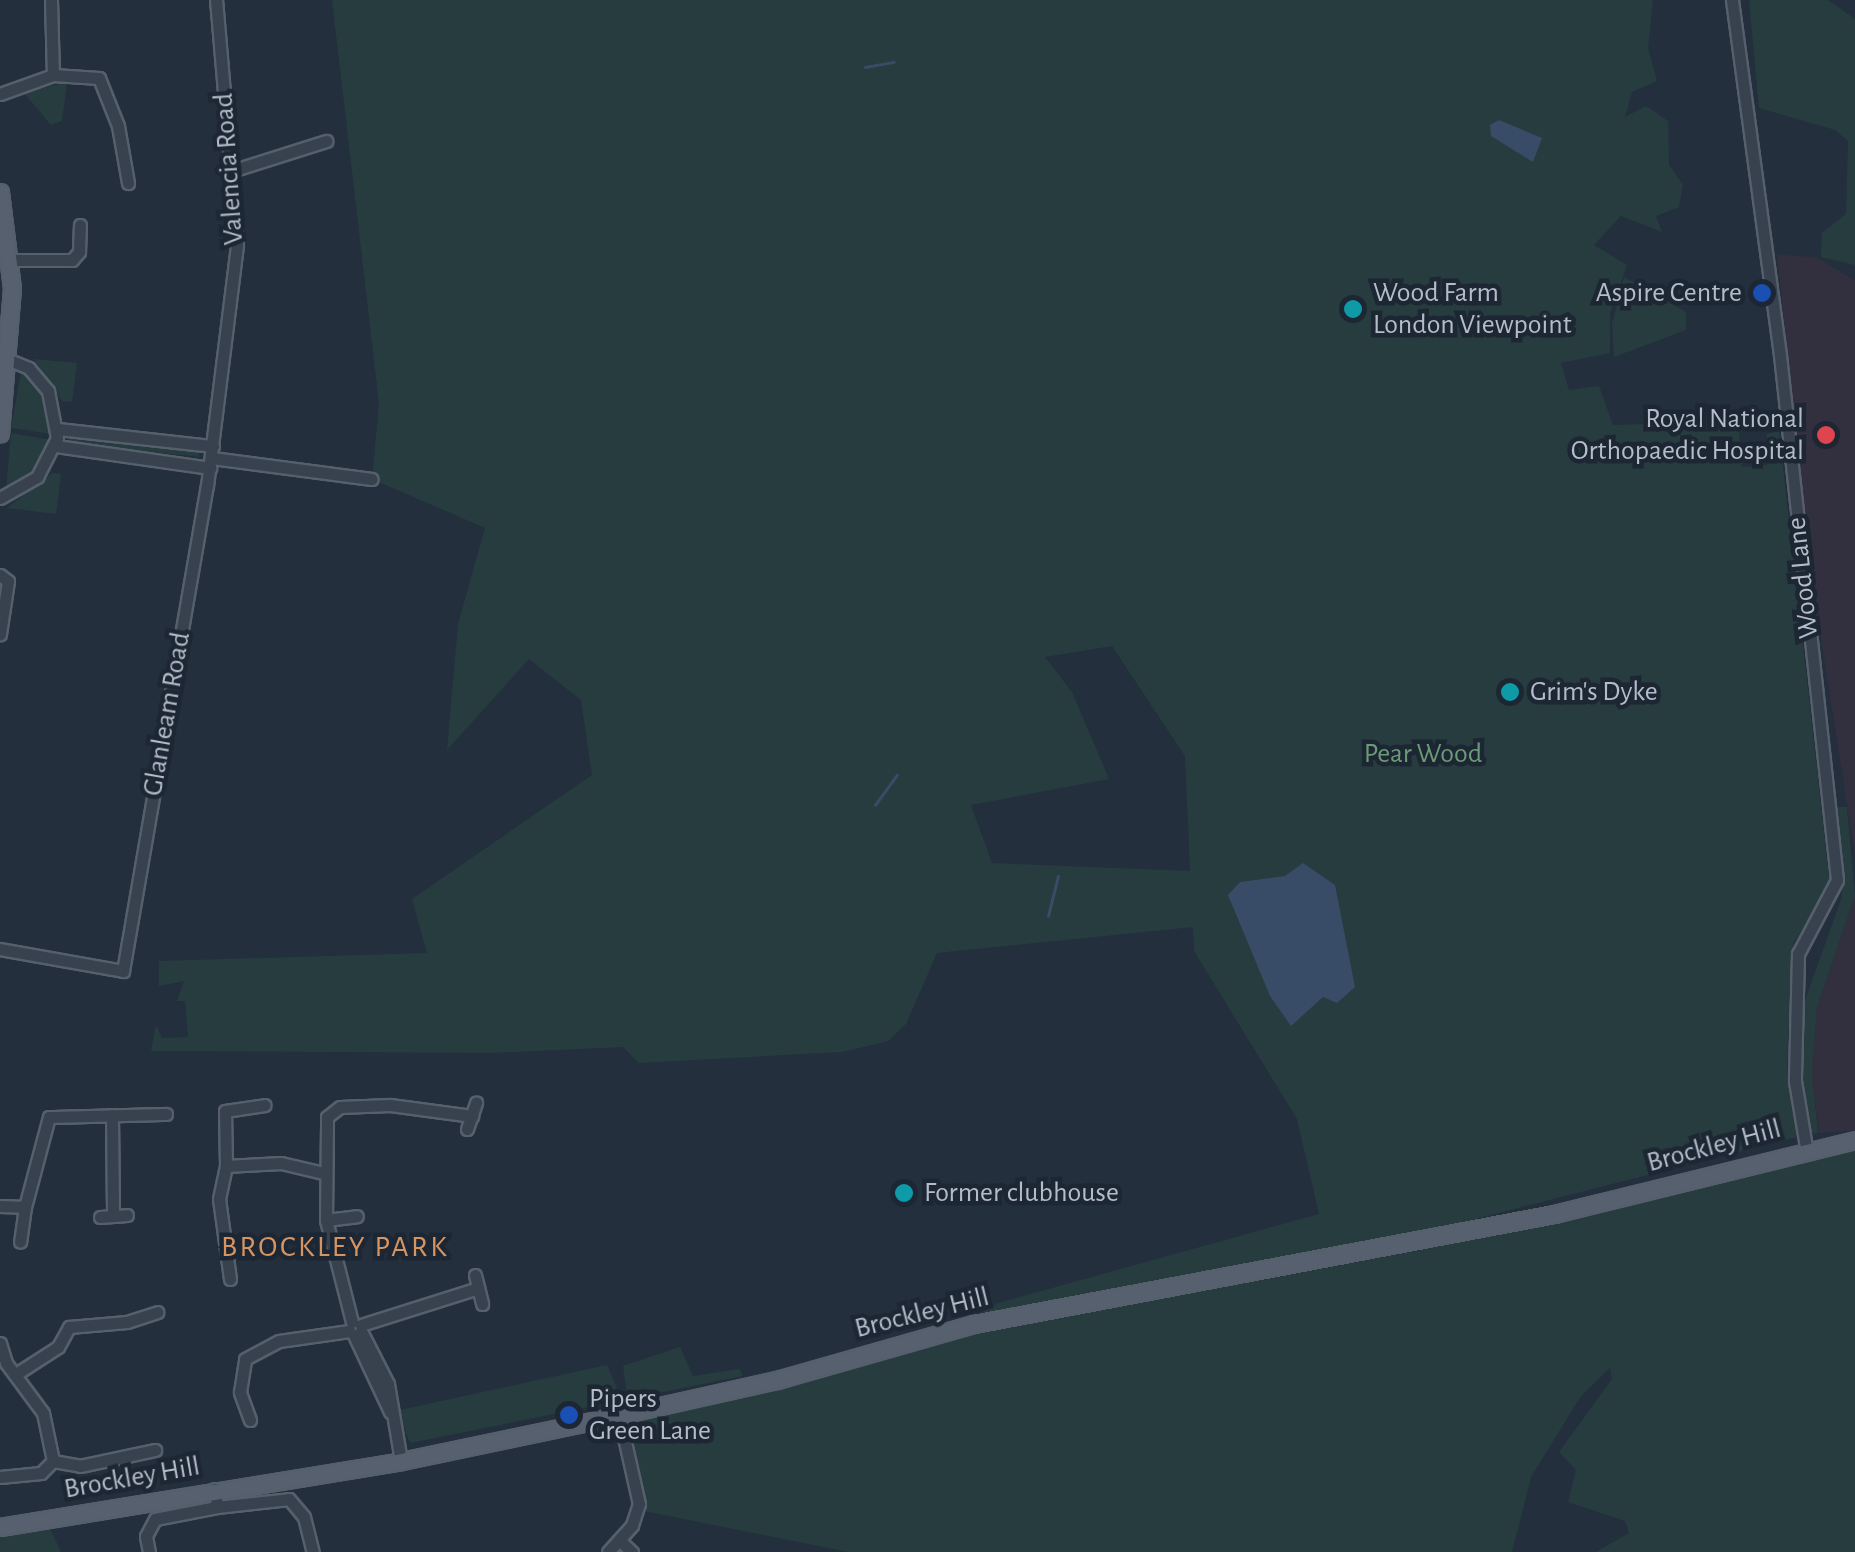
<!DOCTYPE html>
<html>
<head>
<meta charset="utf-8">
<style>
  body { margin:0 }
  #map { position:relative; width:1855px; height:1552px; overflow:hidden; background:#242f3e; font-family:"Alegreya Sans",sans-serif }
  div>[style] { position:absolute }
  .medical>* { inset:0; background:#32303f }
  .green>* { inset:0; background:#263c3f }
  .water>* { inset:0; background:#394c67 }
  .stream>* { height:2.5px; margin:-1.25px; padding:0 1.25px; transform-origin:1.25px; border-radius:1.25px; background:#394c67 }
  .roads { filter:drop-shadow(2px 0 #565f6c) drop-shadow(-2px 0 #565f6c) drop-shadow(0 2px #565f6c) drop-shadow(0 -2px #565f6c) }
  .minor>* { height:11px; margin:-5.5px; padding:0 5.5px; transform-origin:5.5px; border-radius:5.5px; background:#38414e }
  .major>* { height:15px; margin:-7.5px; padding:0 7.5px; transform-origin:7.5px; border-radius:7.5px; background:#56606e }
  .dots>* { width:28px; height:28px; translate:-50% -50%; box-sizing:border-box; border:5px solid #1d2633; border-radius:50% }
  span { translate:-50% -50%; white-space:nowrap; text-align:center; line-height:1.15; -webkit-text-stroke:9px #1d2633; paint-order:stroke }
  .street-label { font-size:28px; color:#b4bcc9 }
  .poi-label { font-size:28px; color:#b4bcc9 }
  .left { translate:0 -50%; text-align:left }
  .right { translate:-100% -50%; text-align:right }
  .park-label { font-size:28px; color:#6b9a76 }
  .neighbourhood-label { font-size:30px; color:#d59563; letter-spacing:2.5px }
</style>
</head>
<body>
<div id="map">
  <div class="medical">
    <div style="clip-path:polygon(1777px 254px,1818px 258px,1855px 281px,1855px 854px,1813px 588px)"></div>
    <div style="clip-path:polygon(1855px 896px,1855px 1130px,1819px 1133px,1812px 1073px,1817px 1007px)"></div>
  </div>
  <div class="green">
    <div style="clip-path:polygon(evenodd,332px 0,1653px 0,1648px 48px,1657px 81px,1632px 92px,1625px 117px,1646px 106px,1668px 121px,1669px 165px,1683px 185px,1679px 207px,1656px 216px,1662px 232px,1621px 216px,1594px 245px,1627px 265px,1610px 313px,1610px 353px,1561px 363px,1569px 390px,1599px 386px,1613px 425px,1738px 421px,1742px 467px,1767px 465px,1767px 434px,1779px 431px,1830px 886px,1793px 944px,1787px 1065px,1797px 1137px,1416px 1234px,979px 1314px,998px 1303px,1319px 1214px,1297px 1119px,1194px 951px,1193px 927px,937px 953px,906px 1024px,888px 1041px,842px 1052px,639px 1063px,623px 1047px,490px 1053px,151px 1051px,156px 1025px,162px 1038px,188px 1037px,185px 1001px,177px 1001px,184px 981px,159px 986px,159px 961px,427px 953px,412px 899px,592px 775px,581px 700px,529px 659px,447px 750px,458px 624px,485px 528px,372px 479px,379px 403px,332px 0,1112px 646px,1185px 756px,1190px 871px,992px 863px,971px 805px,1109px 779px,1072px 692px,1045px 657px,1112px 646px)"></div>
    <div style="clip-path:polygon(1749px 0,1828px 0,1855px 19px,1855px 265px,1821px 257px,1822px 233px,1846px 214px,1848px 141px,1835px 130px,1759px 108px)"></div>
    <div style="clip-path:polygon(67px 82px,62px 121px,51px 125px,24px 93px)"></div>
    <div style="clip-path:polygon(1624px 277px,1686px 312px,1686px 330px,1614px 357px,1612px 324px)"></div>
    <div style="clip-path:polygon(34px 359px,77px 363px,72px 402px,62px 401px)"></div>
    <div style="clip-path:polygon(21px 372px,46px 399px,52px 434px,11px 428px)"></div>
    <div style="clip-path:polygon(11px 433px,51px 440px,33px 475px,6px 491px)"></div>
    <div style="clip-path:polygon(70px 435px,197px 451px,200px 457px,68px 443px)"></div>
    <div style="clip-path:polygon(52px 473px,61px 474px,56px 514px,7px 508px)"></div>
    <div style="clip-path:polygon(1837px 807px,1847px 807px,1855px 896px,1817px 1007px,1812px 1073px,1818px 1133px,1810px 1134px,1801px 1080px,1803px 1006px,1842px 897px)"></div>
    <div style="clip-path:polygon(1855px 1150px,1855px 1552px,1596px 1552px,1629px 1533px,1625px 1521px,1568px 1502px,1576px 1470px,1559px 1452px,1612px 1379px,1610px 1368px,1581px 1396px,1531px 1477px,1512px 1552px,848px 1552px,644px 1511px,630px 1420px,735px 1398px,908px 1346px,1417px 1251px)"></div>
    <div style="clip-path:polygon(680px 1347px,693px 1376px,739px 1369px,743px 1376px,410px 1443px,406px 1433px,400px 1410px,607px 1365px,621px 1398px,627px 1395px,623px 1366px)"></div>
    <div style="clip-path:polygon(49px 1526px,61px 1552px,0 1552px,0 1536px)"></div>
  </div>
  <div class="water">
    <div style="clip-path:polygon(1499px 120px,1542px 138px,1533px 162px,1491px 136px,1490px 125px)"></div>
    <div style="clip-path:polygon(1303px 863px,1335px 885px,1355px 987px,1337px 1003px,1323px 997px,1291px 1026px,1270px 996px,1228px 895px,1240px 882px,1285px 876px)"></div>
  </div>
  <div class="stream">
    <div style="left:865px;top:67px;width:29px;rotate:-10deg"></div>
    <div style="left:875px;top:805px;width:37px;rotate:-54deg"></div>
    <div style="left:1048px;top:916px;width:41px;rotate:-76deg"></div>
  </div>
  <div class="roads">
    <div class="minor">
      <div style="left:51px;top:0;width:75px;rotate:88.5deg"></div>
      <div style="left:1732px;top:0;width:358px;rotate:82.3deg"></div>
      <div style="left:1780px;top:355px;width:528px;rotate:83.8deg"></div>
      <div style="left:1837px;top:880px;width:84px;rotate:117.8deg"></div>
      <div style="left:1798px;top:954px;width:127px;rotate:91.4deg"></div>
      <div style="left:1795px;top:1081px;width:67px;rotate:80.5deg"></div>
      <div style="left:0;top:94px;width:56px;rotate:-19.7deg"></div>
      <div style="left:53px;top:75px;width:46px;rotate:3.7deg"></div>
      <div style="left:99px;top:78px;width:52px;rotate:68.4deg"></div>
      <div style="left:118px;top:126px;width:58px;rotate:80deg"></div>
      <div style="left:231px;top:171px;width:100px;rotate:-17.5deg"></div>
      <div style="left:10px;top:260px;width:62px"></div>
      <div style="left:72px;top:260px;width:11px;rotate:-49deg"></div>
      <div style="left:79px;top:252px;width:27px;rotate:-88deg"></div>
      <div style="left:58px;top:429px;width:156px;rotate:6.3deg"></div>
      <div style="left:56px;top:446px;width:156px;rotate:8.1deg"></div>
      <div style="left:212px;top:458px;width:161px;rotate:7.5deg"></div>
      <div style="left:0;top:498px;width:43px;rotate:-29.6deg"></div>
      <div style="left:37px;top:477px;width:44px;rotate:-62.9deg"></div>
      <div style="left:57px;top:438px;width:48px;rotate:-100.8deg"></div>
      <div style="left:48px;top:391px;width:30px;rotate:-130deg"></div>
      <div style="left:29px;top:368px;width:22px;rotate:-158deg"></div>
      <div style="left:0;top:575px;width:10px;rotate:37deg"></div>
      <div style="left:8px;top:581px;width:54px;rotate:98.6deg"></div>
      <div style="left:0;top:949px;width:125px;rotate:10.1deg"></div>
      <div style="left:123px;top:971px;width:492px;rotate:-80.2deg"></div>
      <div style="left:207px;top:486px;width:244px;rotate:-82.9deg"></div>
      <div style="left:237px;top:244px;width:245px;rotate:-94.9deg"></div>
      <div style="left:112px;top:1115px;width:101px;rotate:89.4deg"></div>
      <div style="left:467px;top:1129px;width:28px;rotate:-71deg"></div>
      <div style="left:226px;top:1166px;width:55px;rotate:-91deg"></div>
      <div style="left:225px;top:1111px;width:40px;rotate:-8.5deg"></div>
      <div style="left:0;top:1206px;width:25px;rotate:2deg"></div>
      <div style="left:25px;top:1207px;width:35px;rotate:98deg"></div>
      <div style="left:25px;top:1207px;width:93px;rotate:-75.1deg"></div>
      <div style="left:49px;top:1117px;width:117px;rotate:-1.5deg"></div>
      <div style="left:100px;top:1217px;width:27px;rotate:-4deg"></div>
      <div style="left:326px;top:1220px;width:31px;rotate:-7deg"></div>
      <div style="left:475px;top:1275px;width:30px;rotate:76deg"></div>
      <div style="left:230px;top:1279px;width:81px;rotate:-97.8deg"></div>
      <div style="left:219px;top:1199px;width:34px;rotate:-78deg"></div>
      <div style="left:226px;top:1166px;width:55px;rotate:-3.1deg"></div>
      <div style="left:281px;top:1163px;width:43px;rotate:13.4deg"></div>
      <div style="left:352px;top:1322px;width:105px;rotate:-104.3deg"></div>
      <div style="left:326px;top:1220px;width:103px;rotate:-89.4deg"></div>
      <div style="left:327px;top:1117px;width:16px;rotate:-38deg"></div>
      <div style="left:340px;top:1107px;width:50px;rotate:-2.3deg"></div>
      <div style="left:390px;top:1105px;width:83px;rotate:7.6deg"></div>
      <div style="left:361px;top:1325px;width:123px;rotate:-17.5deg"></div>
      <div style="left:361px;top:1331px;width:59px;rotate:63deg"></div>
      <div style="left:388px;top:1384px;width:78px;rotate:80.4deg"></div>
      <div style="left:354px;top:1335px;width:85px;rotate:64.9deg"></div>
      <div style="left:0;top:1343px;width:21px;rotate:73deg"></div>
      <div style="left:6px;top:1363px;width:62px;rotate:53.5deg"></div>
      <div style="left:43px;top:1413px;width:49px;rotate:78.2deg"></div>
      <div style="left:53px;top:1461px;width:27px;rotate:10deg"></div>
      <div style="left:80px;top:1466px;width:77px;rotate:-12deg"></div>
      <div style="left:16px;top:1374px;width:50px;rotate:-32.7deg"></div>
      <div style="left:58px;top:1347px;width:23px;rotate:-61deg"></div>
      <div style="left:69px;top:1327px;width:58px;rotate:-4.9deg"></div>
      <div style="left:127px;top:1322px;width:32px;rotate:-18deg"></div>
      <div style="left:250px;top:1420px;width:30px;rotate:-110deg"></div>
      <div style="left:240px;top:1392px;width:33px;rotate:-81deg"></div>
      <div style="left:245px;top:1359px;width:38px;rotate:-28deg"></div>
      <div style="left:279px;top:1341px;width:71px;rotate:-8.1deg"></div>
      <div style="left:0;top:1477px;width:41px;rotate:-5.6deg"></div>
      <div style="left:41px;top:1473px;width:17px;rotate:-45deg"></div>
      <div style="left:215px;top:1489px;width:18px;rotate:84deg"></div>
      <div style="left:217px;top:1507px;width:72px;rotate:-6.3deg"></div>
      <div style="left:289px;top:1499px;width:23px;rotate:50deg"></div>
      <div style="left:304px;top:1517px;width:36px;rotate:76deg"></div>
      <div style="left:619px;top:1540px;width:18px;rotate:43deg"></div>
      <div style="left:149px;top:1552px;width:16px;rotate:-101deg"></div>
      <div style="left:146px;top:1536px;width:19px;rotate:-62deg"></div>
      <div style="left:155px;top:1519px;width:63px;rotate:-11deg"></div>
      <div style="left:608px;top:1552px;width:36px;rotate:-48deg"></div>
      <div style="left:632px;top:1525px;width:22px;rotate:-72deg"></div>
      <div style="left:639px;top:1504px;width:91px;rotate:-102.7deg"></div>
    </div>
    <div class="major">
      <div style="left:0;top:192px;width:97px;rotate:82.9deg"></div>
      <div style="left:12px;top:288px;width:146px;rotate:94.7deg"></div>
      <div style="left:0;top:1527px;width:406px;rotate:-9.3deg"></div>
      <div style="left:401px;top:1461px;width:196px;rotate:-11.8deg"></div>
      <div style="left:593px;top:1421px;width:189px;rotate:-12.6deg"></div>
      <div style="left:777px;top:1380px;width:205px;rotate:-15.9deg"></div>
      <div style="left:974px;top:1324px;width:590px;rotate:-10.74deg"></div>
      <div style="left:1554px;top:1214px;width:310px;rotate:-13.8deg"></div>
    </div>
  </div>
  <div class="dots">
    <div style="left:1762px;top:293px;background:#1a4fb4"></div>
    <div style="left:1353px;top:309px;background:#0f9aa8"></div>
    <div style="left:1826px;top:435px;background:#e0444e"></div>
    <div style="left:1510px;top:692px;background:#0f9aa8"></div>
    <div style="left:904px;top:1193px;background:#0f9aa8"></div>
    <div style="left:569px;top:1415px;background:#1a4fb4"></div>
  </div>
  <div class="street-label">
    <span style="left:229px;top:169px;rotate:-94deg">Valencia Road</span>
    <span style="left:1803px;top:578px;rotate:-96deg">Wood Lane</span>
    <span style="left:167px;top:714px;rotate:-80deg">Glanleam Road</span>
    <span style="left:1714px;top:1146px;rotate:-15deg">Brockley Hill</span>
    <span style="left:922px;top:1313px;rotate:-14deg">Brockley Hill</span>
    <span style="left:132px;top:1478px;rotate:-10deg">Brockley Hill</span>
  </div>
  <div class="poi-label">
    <span class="left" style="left:1373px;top:309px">Wood Farm<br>London Viewpoint</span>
    <span class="right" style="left:1742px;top:293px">Aspire Centre</span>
    <span class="right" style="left:1804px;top:435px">Royal National<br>Orthopaedic Hospital</span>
    <span class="left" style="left:1530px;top:692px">Grim's Dyke</span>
    <span class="left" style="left:924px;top:1193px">Former clubhouse</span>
    <span class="left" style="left:589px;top:1415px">Pipers<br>Green Lane</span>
  </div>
  <div class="park-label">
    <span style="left:1423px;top:754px">Pear Wood</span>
  </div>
  <div class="neighbourhood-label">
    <span style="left:335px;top:1247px">BROCKLEY PARK</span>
  </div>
</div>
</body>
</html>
